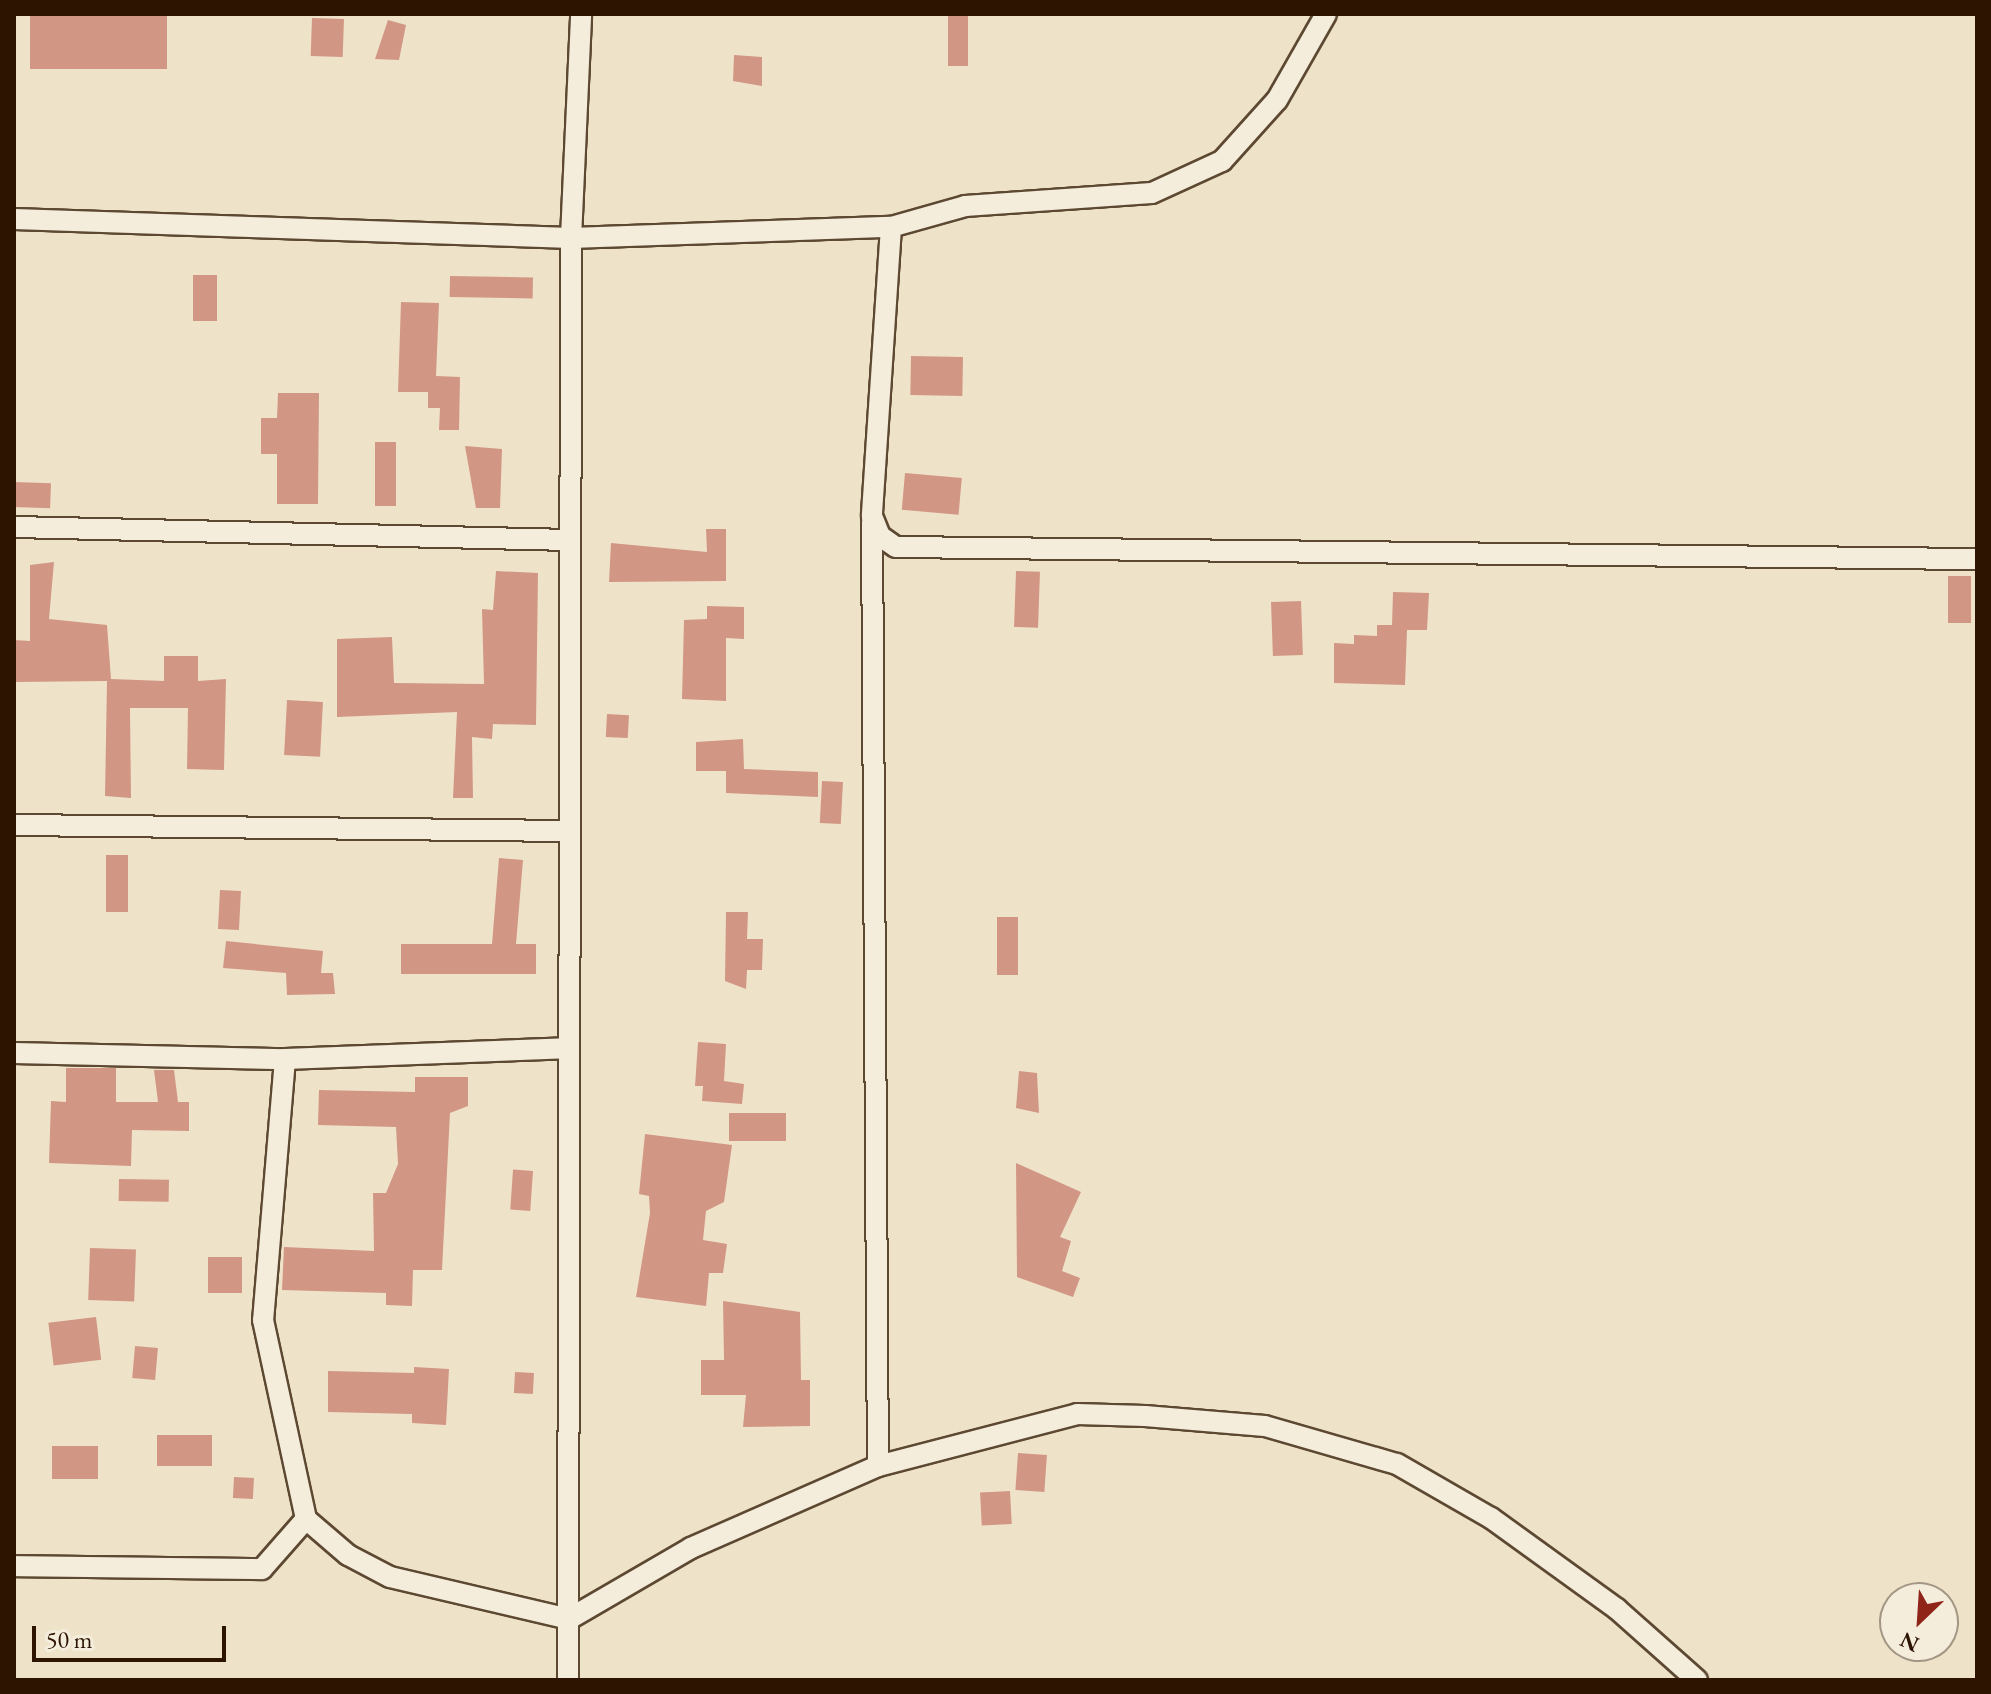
<!DOCTYPE html>
<html>
<head>
<meta charset="utf-8">
<style>
  body { margin:0 }
  #map { position:relative; width:1991px; height:1694px; overflow:hidden; background:#eee3c9; font-family:"EB Garamond",serif }
  div>[style] { position:absolute }
  .building>* { inset:0; background:#d29685; transform-origin:0 0 }
  .roads { filter:drop-shadow(2px 0 #5d4832) drop-shadow(-2px 0 #5d4832) drop-shadow(0 2px #5d4832) drop-shadow(0 -2px #5d4832) }
  .street>* { height:20px; margin:-10px; padding:0 10px; transform-origin:10px; border-radius:10px; background:#f4eddc }
  span { translate:-50% -50%; white-space:nowrap; text-align:center; line-height:1.15; -webkit-text-stroke:8px #f4eddc; paint-order:stroke }
  .frame { position:absolute; inset:0; border:16px solid #2d1400; pointer-events:none }
  .north { position:absolute; left:1879px; top:1582px; width:80px; height:80px; box-sizing:border-box; background:#f4eddc; border:2px solid #a49684; border-radius:50%; rotate:205deg; font-size:22px; font-weight:700; line-height:32px; text-align:center; color:#2d1400 }
  .north::after { content:''; display:block; margin:auto; width:28px; height:36px; background:#8f2418; clip-path:polygon(50% 0,100% 100%,50% 72%,0 100%) }
  .scale { position:absolute; left:32px; top:1626px; width:194px; height:36px; box-sizing:border-box; border:4px solid #2d1400; border-top:0; padding-left:10px; font-size:24px; line-height:28px; white-space:nowrap; color:#2d1400; -webkit-text-stroke:6px #f4eddc; paint-order:stroke }
</style>
</head>
<body>
<div id="map">
  <div class="building">
    <div style="left:30px;top:14px;width:137px;height:55px"></div>
    <div style="left:948px;top:14px;width:20px;height:52px"></div>
    <div style="left:312px;top:18px;width:32px;height:38px;rotate:2deg"></div>
    <div style="clip-path:polygon(388px 20px,406px 25px,399px 60px,375px 59px)"></div>
    <div style="clip-path:polygon(734px 55px,762px 57px,762px 86px,733px 81px)"></div>
    <div style="left:193px;top:275px;width:24px;height:46px"></div>
    <div style="left:450px;top:276px;width:83px;height:21px;rotate:1deg"></div>
    <div style="clip-path:polygon(401px 302px,439px 303px,436px 376px,460px 377px,459px 430px,439px 430px,440px 408px,428px 408px,428px 392px,398px 392px)"></div>
    <div style="left:963px;top:357px;width:39px;height:52px;rotate:91deg"></div>
    <div style="clip-path:polygon(278px 393px,319px 393px,318px 504px,277px 504px,277px 454px,261px 454px,261px 418px,277px 418px)"></div>
    <div style="left:375px;top:442px;width:21px;height:64px"></div>
    <div style="clip-path:polygon(465px 446px,502px 449px,500px 508px,476px 508px)"></div>
    <div style="left:905px;top:473px;width:57px;height:37px;rotate:5deg"></div>
    <div style="left:14px;top:482px;width:37px;height:25px;rotate:2deg"></div>
    <div style="clip-path:polygon(706px 529px,726px 529px,726px 581px,609px 582px,611px 543px,707px 552px)"></div>
    <div style="clip-path:polygon(54px 562px,49px 619px,107px 625px,111px 679px,164px 681px,164px 656px,198px 656px,198px 681px,226px 679px,224px 770px,187px 769px,188px 708px,130px 708px,131px 798px,105px 796px,107px 681px,14px 682px,14px 640px,30px 641px,30px 565px)"></div>
    <div style="clip-path:polygon(496px 571px,538px 573px,536px 725px,493px 724px,492px 739px,472px 737px,473px 798px,453px 798px,457px 712px,337px 717px,337px 639px,392px 637px,394px 683px,484px 684px,482px 609px,493px 610px)"></div>
    <div style="left:1016px;top:571px;width:24px;height:56px;rotate:2deg"></div>
    <div style="left:1948px;top:576px;width:23px;height:47px"></div>
    <div style="clip-path:polygon(1393px 592px,1429px 593px,1427px 630px,1407px 630px,1405px 685px,1334px 683px,1334px 643px,1354px 644px,1354px 635px,1377px 636px,1377px 625px,1392px 625px)"></div>
    <div style="left:1301px;top:601px;width:54px;height:30px;rotate:88deg"></div>
    <div style="clip-path:polygon(707px 606px,744px 607px,744px 639px,726px 638px,726px 701px,682px 699px,684px 620px,707px 619px)"></div>
    <div style="left:287px;top:700px;width:36px;height:55px;rotate:3deg"></div>
    <div style="left:607px;top:714px;width:22px;height:23px;rotate:3deg"></div>
    <div style="clip-path:polygon(743px 739px,744px 769px,818px 772px,818px 797px,726px 793px,726px 771px,696px 771px,696px 742px)"></div>
    <div style="left:822px;top:781px;width:21px;height:42px;rotate:3deg"></div>
    <div style="left:106px;top:855px;width:22px;height:57px"></div>
    <div style="clip-path:polygon(499px 858px,523px 860px,516px 944px,536px 944px,536px 974px,401px 974px,401px 944px,492px 944px)"></div>
    <div style="left:220px;top:890px;width:21px;height:39px;rotate:3deg"></div>
    <div style="clip-path:polygon(726px 912px,748px 912px,747px 939px,763px 939px,762px 970px,747px 970px,746px 989px,725px 981px)"></div>
    <div style="left:997px;top:917px;width:21px;height:58px"></div>
    <div style="clip-path:polygon(226px 941px,323px 951px,321px 973px,333px 973px,335px 994px,287px 995px,286px 973px,223px 968px)"></div>
    <div style="clip-path:polygon(698px 1042px,726px 1044px,724px 1081px,744px 1084px,742px 1104px,702px 1101px,703px 1086px,695px 1086px)"></div>
    <div style="clip-path:polygon(66px 1068px,116px 1068px,116px 1102px,158px 1102px,154px 1070px,174px 1070px,178px 1102px,189px 1102px,189px 1131px,132px 1130px,131px 1166px,49px 1163px,51px 1101px,66px 1102px)"></div>
    <div style="clip-path:polygon(1019px 1071px,1037px 1073px,1039px 1113px,1016px 1108px)"></div>
    <div style="clip-path:polygon(415px 1077px,468px 1077px,468px 1106px,450px 1113px,442px 1270px,413px 1270px,412px 1306px,386px 1305px,386px 1293px,282px 1290px,284px 1247px,374px 1251px,373px 1193px,386px 1193px,398px 1164px,396px 1127px,318px 1125px,319px 1090px,415px 1092px)"></div>
    <div style="left:729px;top:1113px;width:57px;height:28px"></div>
    <div style="clip-path:polygon(645px 1134px,732px 1145px,724px 1202px,706px 1211px,703px 1240px,727px 1244px,723px 1273px,709px 1273px,706px 1306px,636px 1297px,650px 1213px,649px 1196px,639px 1194px)"></div>
    <div style="clip-path:polygon(1016px 1163px,1081px 1192px,1060px 1237px,1071px 1241px,1062px 1271px,1080px 1278px,1073px 1297px,1017px 1277px)"></div>
    <div style="left:533px;top:1171px;width:40px;height:20px;rotate:94deg"></div>
    <div style="left:119px;top:1179px;width:50px;height:22px;rotate:1deg"></div>
    <div style="left:90px;top:1248px;width:46px;height:52px;rotate:2deg"></div>
    <div style="left:208px;top:1257px;width:34px;height:36px"></div>
    <div style="clip-path:polygon(723px 1301px,800px 1312px,801px 1380px,810px 1380px,810px 1426px,743px 1427px,746px 1395px,701px 1395px,701px 1360px,724px 1360px)"></div>
    <div style="left:96px;top:1317px;width:43px;height:48px;rotate:83deg"></div>
    <div style="left:135px;top:1346px;width:23px;height:32px;rotate:5deg"></div>
    <div style="clip-path:polygon(414px 1367px,449px 1369px,446px 1425px,412px 1423px,412px 1414px,328px 1412px,328px 1371px,414px 1373px)"></div>
    <div style="left:515px;top:1372px;width:19px;height:21px;rotate:3deg"></div>
    <div style="left:212px;top:1435px;width:31px;height:55px;rotate:90deg"></div>
    <div style="left:98px;top:1446px;width:33px;height:46px;rotate:90deg"></div>
    <div style="left:1018px;top:1453px;width:29px;height:37px;rotate:4deg"></div>
    <div style="left:234px;top:1477px;width:20px;height:21px;rotate:3deg"></div>
    <div style="left:1010px;top:1491px;width:33px;height:30px;rotate:87deg"></div>
  </div>
  <div class="roads">
    <div class="street">
      <div style="left:14px;top:219px;width:557px;rotate:1.95deg"></div>
      <div style="left:571px;top:238px;width:320px;rotate:-2deg"></div>
      <div style="left:891px;top:227px;width:290px;rotate:93.8deg"></div>
      <div style="left:872px;top:516px;width:22px;rotate:68deg"></div>
      <div style="left:880px;top:536px;width:19px;rotate:35deg"></div>
      <div style="left:896px;top:547px;width:1081px;rotate:0.64deg"></div>
      <div style="left:891px;top:227px;width:77px;rotate:-15.8deg"></div>
      <div style="left:965px;top:206px;width:187px;rotate:-4deg"></div>
      <div style="left:1152px;top:193px;width:77px;rotate:-24.6deg"></div>
      <div style="left:1222px;top:161px;width:82px;rotate:-48deg"></div>
      <div style="left:1277px;top:100px;width:99px;rotate:-60.3deg"></div>
      <div style="left:872px;top:522px;width:944px;rotate:89.64deg"></div>
      <div style="left:14px;top:527px;width:555px;rotate:1.34deg"></div>
      <div style="left:14px;top:825px;width:553px;rotate:0.62deg"></div>
      <div style="left:14px;top:1053px;width:271px;rotate:1.3deg"></div>
      <div style="left:285px;top:1059px;width:281px;rotate:-2.2deg"></div>
      <div style="left:285px;top:1059px;width:262px;rotate:94.8deg"></div>
      <div style="left:263px;top:1320px;width:204px;rotate:77.8deg"></div>
      <div style="left:14px;top:1566px;width:248px;rotate:0.7deg"></div>
      <div style="left:262px;top:1569px;width:67px;rotate:-48.7deg"></div>
      <div style="left:306px;top:1519px;width:55px;rotate:40.6deg"></div>
      <div style="left:348px;top:1555px;width:47px;rotate:27.6deg"></div>
      <div style="left:390px;top:1577px;width:184px;rotate:13.2deg"></div>
      <div style="left:569px;top:1619px;width:141px;rotate:-30.2deg"></div>
      <div style="left:691px;top:1548px;width:204px;rotate:-23.7deg"></div>
      <div style="left:878px;top:1466px;width:206px;rotate:-14.6deg"></div>
      <div style="left:1077px;top:1414px;width:68px;rotate:1.7deg"></div>
      <div style="left:1145px;top:1416px;width:120px;rotate:4.8deg"></div>
      <div style="left:1265px;top:1426px;width:137px;rotate:16.1deg"></div>
      <div style="left:1397px;top:1464px;width:108px;rotate:29.9deg"></div>
      <div style="left:1491px;top:1518px;width:155px;rotate:35.8deg"></div>
      <div style="left:1617px;top:1609px;width:107px;rotate:41.6deg"></div>
      <div style="left:568px;top:1680px;width:1442px;rotate:-89.88deg"></div>
      <div style="left:571px;top:238px;width:224px;rotate:-87.4deg"></div>
    </div>
  </div>
  <div class="frame"></div>
  <div class="north">N</div>
  <div class="scale">50 m</div>
</div>
</body>
</html>
